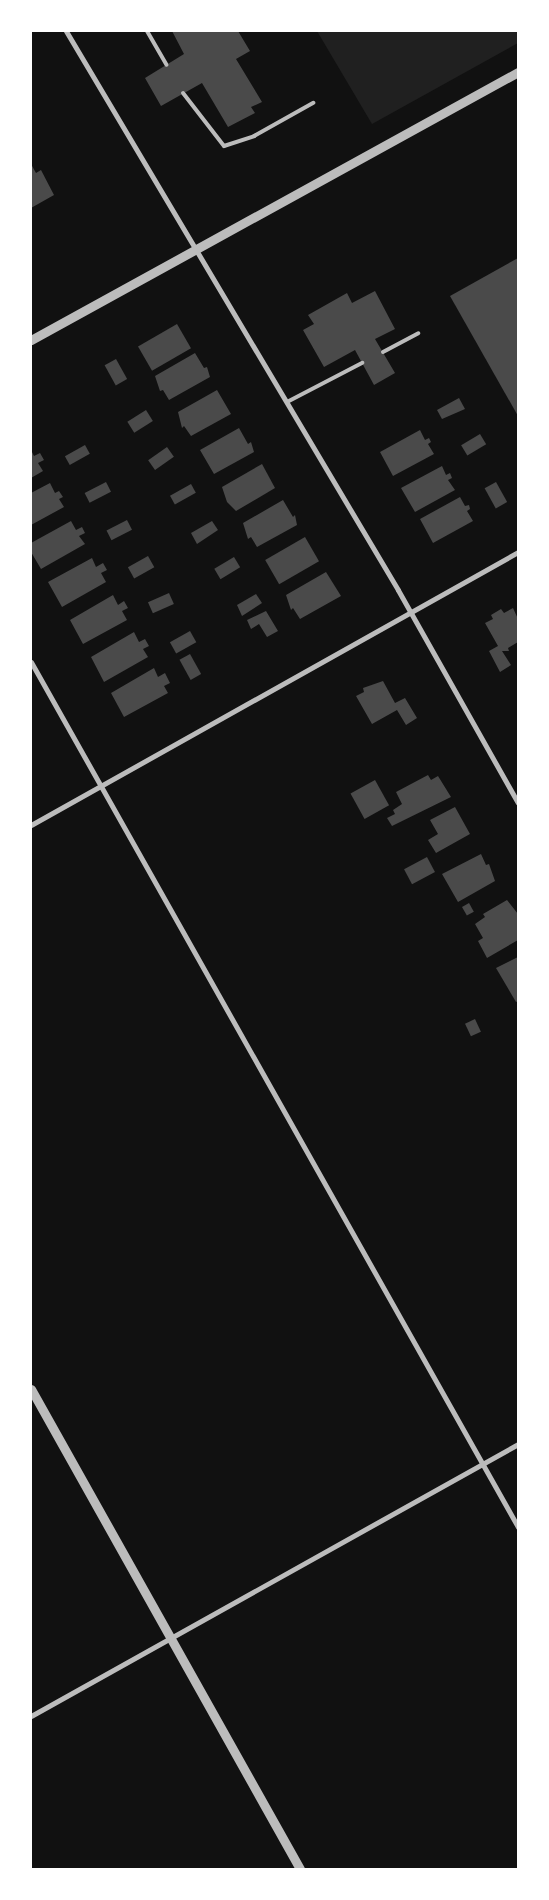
<!DOCTYPE html>
<html>
<head>
<meta charset="utf-8">
<style>
  body { margin:0 }
  #map { position:relative; width:549px; height:1900px; overflow:hidden; background:#111; font-family:Poppins,sans-serif }
  div>[style] { position:absolute }
  .green>* { inset:0; background:#202020 }
  .building>* { inset:0; background:#4a4a4a; transform-origin:0 0 }
  .service>* { height:4px; margin:-2px; padding:0 2px; transform-origin:2px; border-radius:2px; background:#bcbcbc }
  .minor>* { height:5px; margin:-2.5px; padding:0 2.5px; transform-origin:2.5px; border-radius:2.5px; background:#bcbcbc }
  .tertiary>* { height:9px; margin:-4.5px; padding:0 4.5px; transform-origin:4.5px; border-radius:4.5px; background:#bcbcbc }
  span { translate:-50% -50%; white-space:nowrap; text-align:center; line-height:1.15; -webkit-text-stroke:5px #fff; paint-order:stroke }
  .frame { position:absolute; inset:0; border:32px solid #fff; pointer-events:none }
</style>
</head>
<body>
<div id="map">
  <div class="green">
    <div style="clip-path:polygon(317px 31px,518px 31px,518px 43px,372px 124px)"></div>
  </div>
  <div class="building">
    <div style="clip-path:polygon(172px 31px,238px 31px,250px 51px,236px 59px,262px 102px,251px 107px,255px 113px,228px 127px,202px 83px,161px 106px,145px 78px,184px 54px)"></div>
    <div style="clip-path:polygon(31px 164px,36px 173px,41px 170px,54px 195px,31px 208px)"></div>
    <div style="clip-path:polygon(518px 258px,518px 416px,450px 296px)"></div>
    <div style="clip-path:polygon(375px 291px,395px 329px,375px 339px,395px 373px,374px 385px,355px 350px,324px 367px,303px 330px,314px 324px,308px 315px,347px 293px,352px 303px)"></div>
    <div style="left:177px;top:324px;width:28px;height:45px;rotate:60deg"></div>
    <div style="clip-path:polygon(195px 353px,204px 368px,207px 367px,210px 377px,169px 400px,163px 390px,160px 391px,155px 376px)"></div>
    <div style="left:116px;top:359px;width:23px;height:13px;rotate:61deg"></div>
    <div style="clip-path:polygon(217px 390px,231px 414px,191px 436px,184px 426px,182px 428px,178px 412px)"></div>
    <div style="clip-path:polygon(459px 398px,465px 409px,442px 419px,437px 410px)"></div>
    <div style="left:146px;top:410px;width:13px;height:22px;rotate:58deg"></div>
    <div style="clip-path:polygon(239px 428px,248px 444px,251px 442px,254px 452px,214px 474px,200px 450px)"></div>
    <div style="clip-path:polygon(420px 430px,425px 440px,429px 438px,431px 442px,428px 444px,434px 454px,393px 476px,380px 452px)"></div>
    <div style="left:480px;top:434px;width:12px;height:22px;rotate:59deg"></div>
    <div style="left:85px;top:445px;width:10px;height:23px;rotate:61deg"></div>
    <div style="left:167px;top:447px;width:12px;height:23px;rotate:55deg"></div>
    <div style="clip-path:polygon(31px 450px,34px 456px,40px 453px,44px 460px,38px 463px,43px 471px,31px 478px)"></div>
    <div style="clip-path:polygon(262px 464px,275px 488px,236px 511px,227px 502px,222px 487px)"></div>
    <div style="clip-path:polygon(442px 466px,446px 475px,450px 473px,452px 478px,448px 480px,455px 490px,415px 512px,401px 488px)"></div>
    <div style="left:106px;top:482px;width:11px;height:24px;rotate:63deg"></div>
    <div style="left:496px;top:482px;width:23px;height:13px;rotate:61deg"></div>
    <div style="clip-path:polygon(50px 483px,55px 493px,59px 491px,63px 497px,59px 499px,64px 507px,31px 525px,31px 493px)"></div>
    <div style="left:191px;top:484px;width:10px;height:24px;rotate:61deg"></div>
    <div style="clip-path:polygon(460px 497px,465px 506px,469px 505px,470px 509px,467px 511px,473px 521px,433px 543px,420px 519px)"></div>
    <div style="clip-path:polygon(283px 500px,293px 517px,295px 515px,297px 525px,257px 547px,251px 537px,248px 539px,243px 523px)"></div>
    <div style="left:127px;top:520px;width:11px;height:23px;rotate:63deg"></div>
    <div style="clip-path:polygon(71px 521px,76px 530px,82px 527px,85px 533px,79px 536px,85px 544px,41px 569px,31px 552px,31px 543px)"></div>
    <div style="clip-path:polygon(212px 521px,218px 530px,197px 544px,191px 533px)"></div>
    <div style="left:305px;top:537px;width:28px;height:46px;rotate:60deg"></div>
    <div style="left:148px;top:556px;width:13px;height:23px;rotate:61deg"></div>
    <div style="left:234px;top:557px;width:12px;height:23px;rotate:59deg"></div>
    <div style="clip-path:polygon(92px 558px,96px 567px,103px 563px,107px 570px,101px 573px,106px 582px,62px 607px,48px 582px)"></div>
    <div style="clip-path:polygon(326px 572px,341px 596px,300px 619px,293px 608px,291px 610px,286px 595px)"></div>
    <div style="left:169px;top:593px;width:12px;height:23px;rotate:66deg"></div>
    <div style="clip-path:polygon(256px 594px,262px 603px,242px 616px,237px 605px)"></div>
    <div style="clip-path:polygon(113px 595px,118px 605px,124px 601px,128px 608px,122px 611px,127px 620px,83px 644px,70px 620px)"></div>
    <div style="clip-path:polygon(513px 608px,518px 619px,518px 642px,508px 648px,509px 651px,502px 651px,511px 665px,500px 672px,489px 651px,498px 646px,485px 623px,493px 619px,491px 615px,501px 609px,504px 613px)"></div>
    <div style="clip-path:polygon(266px 611px,278px 631px,267px 637px,259px 624px,251px 629px,247px 620px)"></div>
    <div style="left:190px;top:631px;width:13px;height:23px;rotate:61deg"></div>
    <div style="clip-path:polygon(134px 632px,139px 642px,145px 639px,149px 646px,143px 649px,148px 657px,104px 682px,91px 657px)"></div>
    <div style="left:190px;top:654px;width:23px;height:12px;rotate:61deg"></div>
    <div style="clip-path:polygon(154px 668px,158px 677px,165px 673px,170px 683px,164px 686px,168px 693px,124px 717px,111px 693px)"></div>
    <div style="clip-path:polygon(383px 681px,395px 703px,405px 698px,417px 718px,406px 725px,397px 710px,372px 724px,356px 696px,364px 692px,363px 688px)"></div>
    <div style="clip-path:polygon(428px 775px,431px 780px,438px 776px,451px 797px,392px 826px,387px 818px,395px 814px,393px 810px,402px 804px,396px 792px)"></div>
    <div style="left:375px;top:780px;width:29px;height:28px;rotate:61deg"></div>
    <div style="clip-path:polygon(455px 807px,470px 834px,436px 853px,428px 840px,438px 834px,430px 820px)"></div>
    <div style="clip-path:polygon(481px 854px,486px 865px,489px 864px,495px 881px,458px 902px,442px 874px)"></div>
    <div style="left:427px;top:857px;width:17px;height:26px;rotate:62deg"></div>
    <div style="clip-path:polygon(507px 900px,518px 914px,518px 940px,487px 958px,478px 941px,483px 938px,475px 924px,485px 917px,483px 914px)"></div>
    <div style="left:469px;top:903px;width:10px;height:8px;rotate:61deg"></div>
    <div style="clip-path:polygon(518px 957px,518px 1001px,516px 1002px,496px 968px)"></div>
    <div style="left:475px;top:1019px;width:14px;height:11px;rotate:65deg"></div>
  </div>
  <div class="service">
    <div style="left:147px;top:31px;width:39px;rotate:60deg"></div>
    <div style="left:183px;top:93px;width:67px;rotate:52.3deg"></div>
    <div style="left:224px;top:146px;width:32px;rotate:-18deg"></div>
    <div style="left:254px;top:136px;width:68px;rotate:-29.2deg"></div>
    <div style="left:383px;top:352px;width:40px;rotate:-28deg"></div>
    <div style="left:287px;top:402px;width:85px;rotate:-27.5deg"></div>
  </div>
  <div class="minor">
    <div style="left:66px;top:31px;width:650px;rotate:59.29deg"></div>
    <div style="left:398px;top:590px;width:244px;rotate:60.6deg"></div>
    <div style="left:31px;top:662px;width:993px;rotate:60.62deg"></div>
    <div style="left:31px;top:825px;width:558px;rotate:-29.27deg"></div>
    <div style="left:31px;top:1716px;width:558px;rotate:-29.18deg"></div>
  </div>
  <div class="tertiary">
    <div style="left:31px;top:340px;width:556px;rotate:-28.82deg"></div>
    <div style="left:31px;top:1389px;width:550px;rotate:60.73deg"></div>
  </div>
  <div class="frame"></div>
</div>
</body>
</html>
